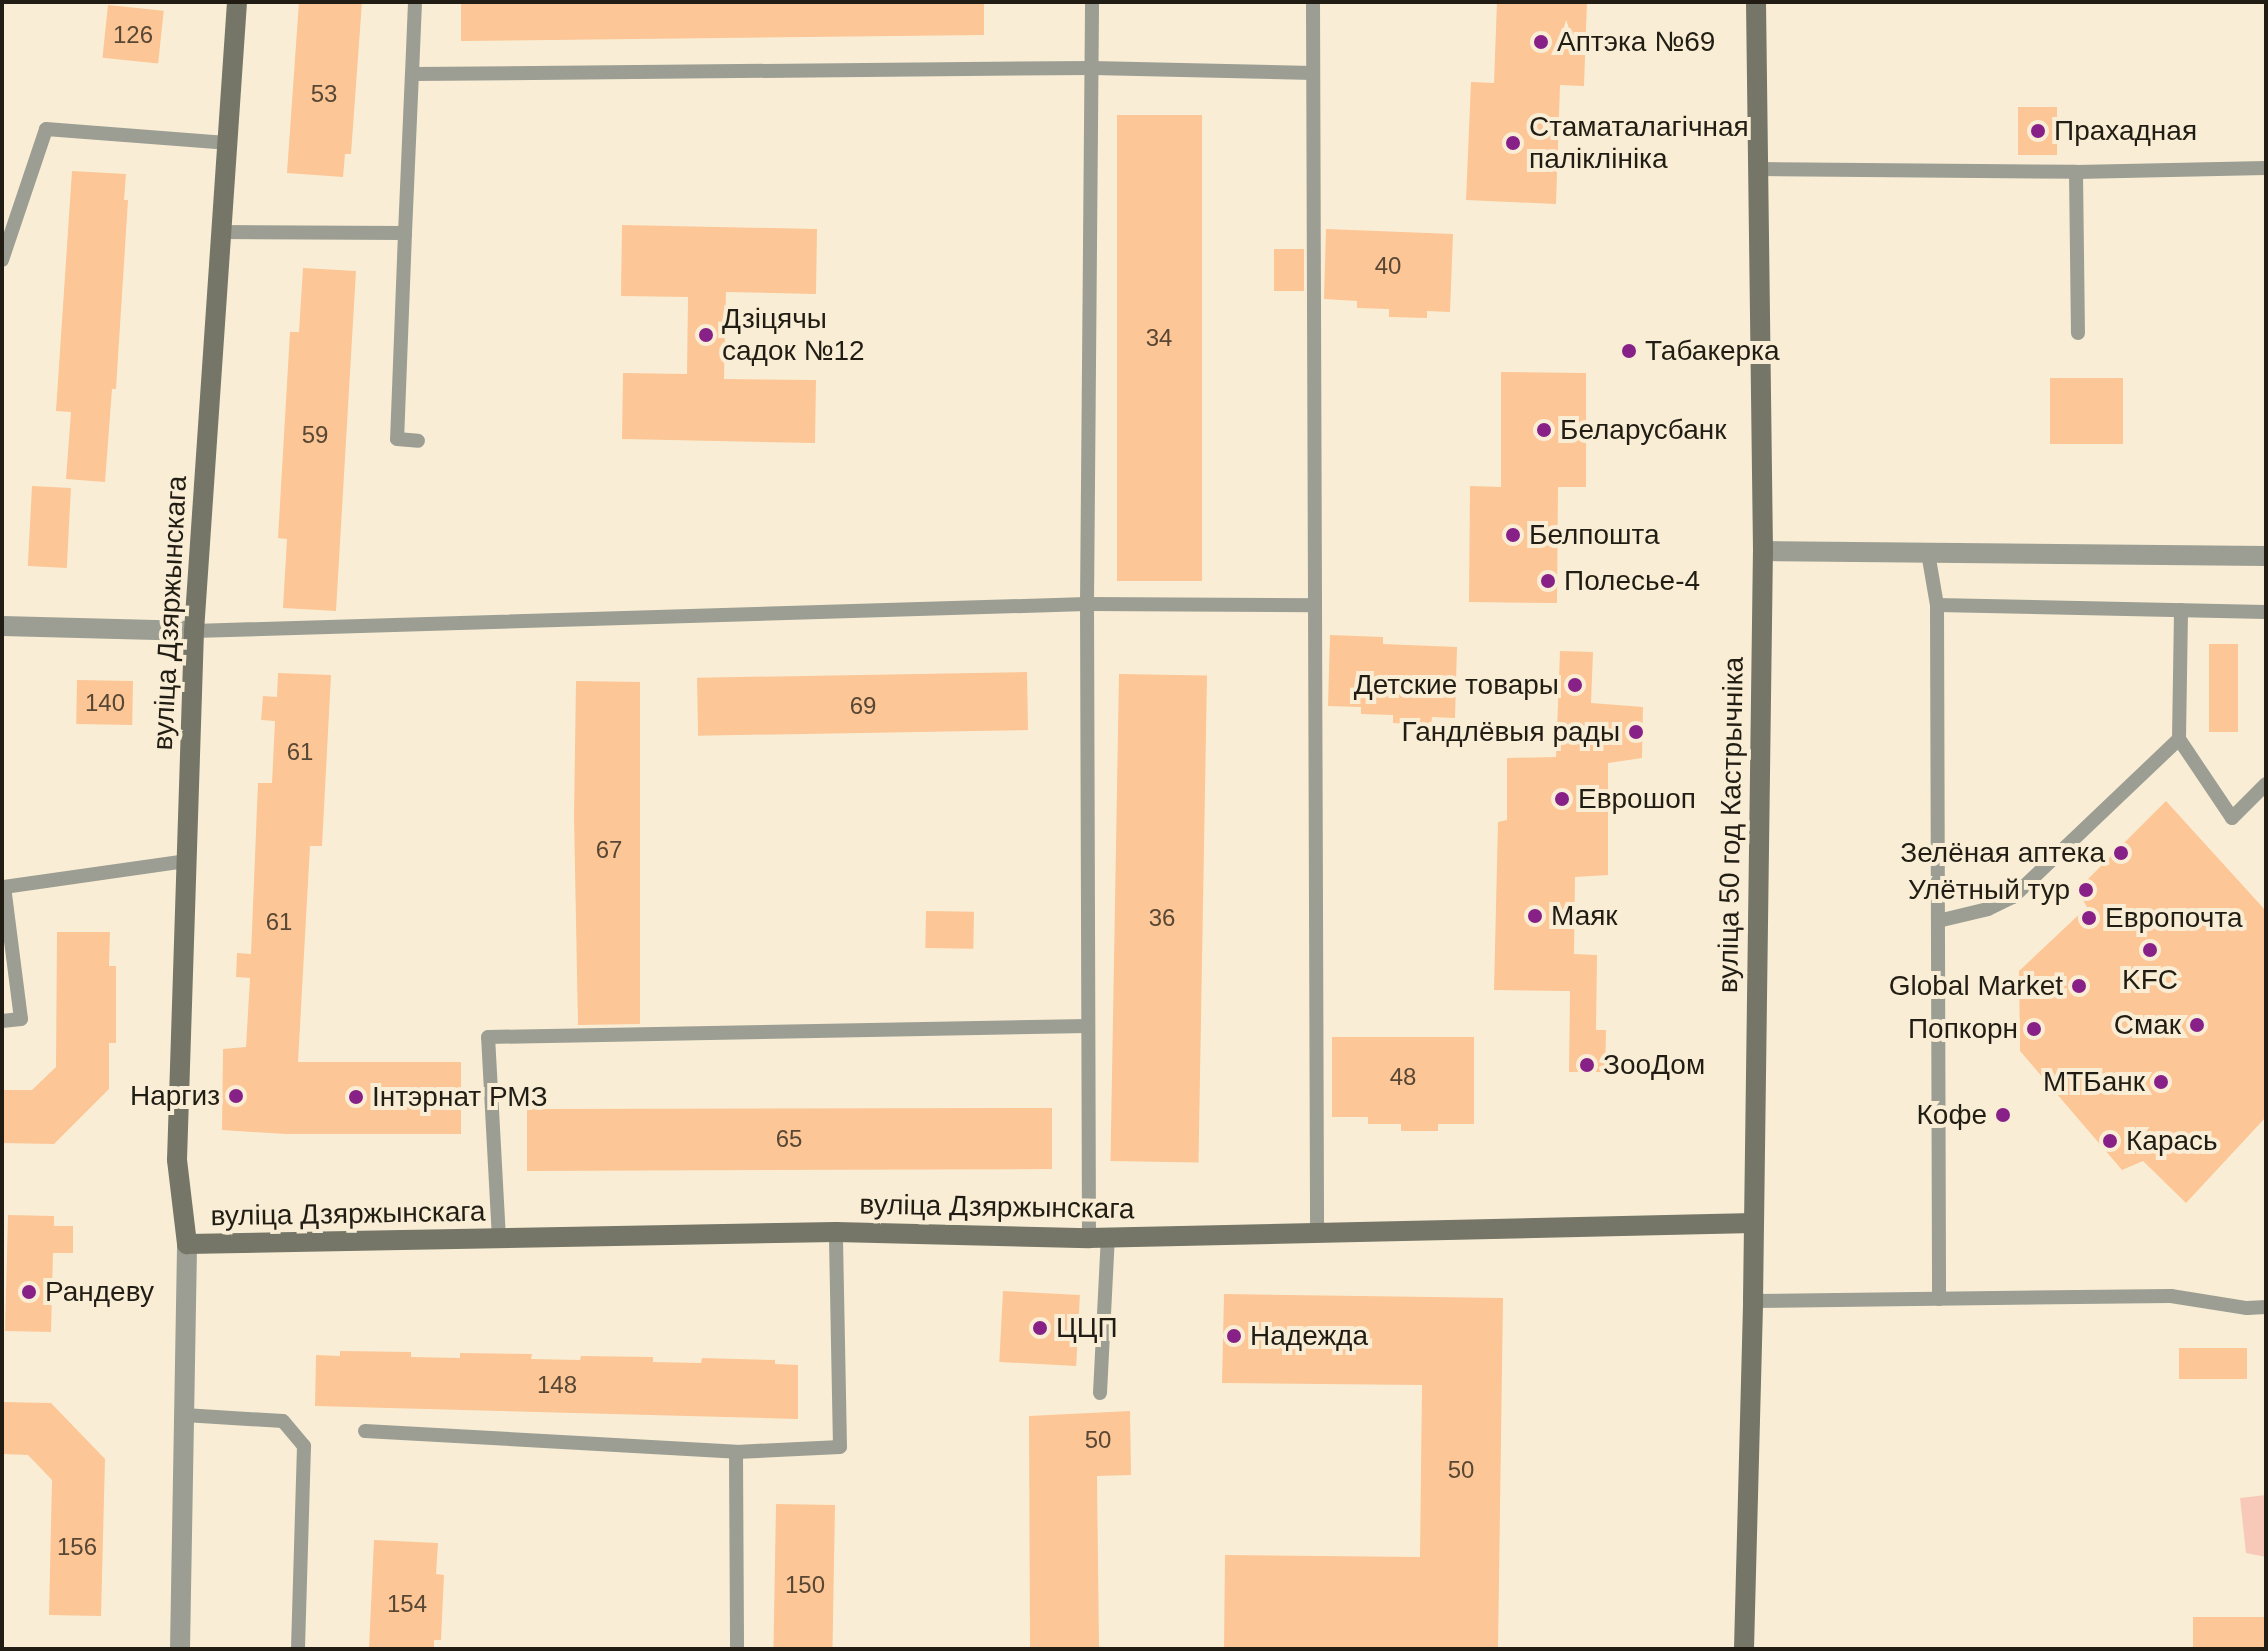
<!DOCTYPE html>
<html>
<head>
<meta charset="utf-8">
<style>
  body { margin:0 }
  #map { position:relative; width:2268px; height:1651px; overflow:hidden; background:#f9eed5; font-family:Arial,sans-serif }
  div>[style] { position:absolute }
  .green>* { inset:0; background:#f8c9b9 }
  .building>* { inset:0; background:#fcc696; transform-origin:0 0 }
  .lane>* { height:14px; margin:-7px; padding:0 7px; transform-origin:7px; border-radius:7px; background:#9c9e93 }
  .street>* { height:20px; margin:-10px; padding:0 10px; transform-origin:10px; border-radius:10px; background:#9c9e93 }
  .secondary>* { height:20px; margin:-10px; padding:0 10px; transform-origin:10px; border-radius:10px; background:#757667 }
  .dots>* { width:22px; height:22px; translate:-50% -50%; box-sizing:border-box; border:4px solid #f9eed5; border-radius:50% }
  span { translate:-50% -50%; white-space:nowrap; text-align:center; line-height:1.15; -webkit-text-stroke:8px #f9eed5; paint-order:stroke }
  .number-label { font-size:24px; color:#584734 }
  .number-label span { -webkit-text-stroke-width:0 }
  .poi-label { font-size:28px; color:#211d14 }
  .left { translate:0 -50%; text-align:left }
  .right { translate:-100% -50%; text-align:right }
  .street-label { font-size:28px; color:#211d14 }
  .frame { position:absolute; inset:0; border:4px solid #211d14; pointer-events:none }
</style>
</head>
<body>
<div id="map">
  <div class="green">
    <div style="clip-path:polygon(2266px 1495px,2266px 1557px,2246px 1553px,2240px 1498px)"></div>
  </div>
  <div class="building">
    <div style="clip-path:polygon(299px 2px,362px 2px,351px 154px,345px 154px,343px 177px,287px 173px)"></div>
    <div style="clip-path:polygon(461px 2px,984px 2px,984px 35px,461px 41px)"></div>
    <div style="clip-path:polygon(1497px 2px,1587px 2px,1584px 86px,1560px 85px,1556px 204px,1466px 200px,1471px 82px,1494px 83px)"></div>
    <div style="left:108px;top:5px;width:56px;height:53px;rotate:6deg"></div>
    <div style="left:2018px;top:107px;width:39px;height:48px"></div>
    <div style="left:1117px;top:115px;width:85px;height:466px"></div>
    <div style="clip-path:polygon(72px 171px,126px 174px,124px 200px,128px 200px,116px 389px,112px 389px,105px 482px,66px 479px,71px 412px,56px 411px)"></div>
    <div style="clip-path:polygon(622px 225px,817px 229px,816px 294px,726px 292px,724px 379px,816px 380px,815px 443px,622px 439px,623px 373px,687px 374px,688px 297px,621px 296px)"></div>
    <div style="clip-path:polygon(1326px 229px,1453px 234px,1450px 312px,1427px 311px,1427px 318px,1389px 317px,1389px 309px,1357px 308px,1357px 301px,1324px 299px)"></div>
    <div style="left:1274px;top:249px;width:30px;height:42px"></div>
    <div style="clip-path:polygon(303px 268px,356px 271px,336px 611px,283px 608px,287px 539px,278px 538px,290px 332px,299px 332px)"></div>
    <div style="clip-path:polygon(1501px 372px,1586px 373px,1586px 487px,1558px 487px,1557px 603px,1469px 602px,1470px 486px,1501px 487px)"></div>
    <div style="left:2050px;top:378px;width:73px;height:66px"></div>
    <div style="left:32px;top:486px;width:39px;height:80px;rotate:3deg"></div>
    <div style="clip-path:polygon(1330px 635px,1383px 637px,1383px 644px,1457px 647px,1455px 718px,1432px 717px,1431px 725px,1393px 723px,1393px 715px,1361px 714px,1361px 707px,1328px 706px)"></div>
    <div style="left:2209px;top:644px;width:29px;height:88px"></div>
    <div style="clip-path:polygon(1560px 651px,1593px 652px,1591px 703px,1643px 707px,1642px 758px,1608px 763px,1608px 875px,1575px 877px,1574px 954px,1597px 955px,1596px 1030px,1606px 1030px,1605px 1072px,1569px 1072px,1570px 991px,1494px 990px,1498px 822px,1507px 820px,1507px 758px,1556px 757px)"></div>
    <div style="left:1027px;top:672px;width:58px;height:330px;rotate:89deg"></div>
    <div style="clip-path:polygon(278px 673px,331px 675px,322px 846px,310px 846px,298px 1062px,461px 1062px,461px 1134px,286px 1134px,222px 1130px,223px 1049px,246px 1047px,250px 978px,236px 977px,237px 953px,251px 954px,258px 783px,272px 783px,275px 721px,261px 720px,263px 696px,277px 697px)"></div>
    <div style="left:1119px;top:674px;width:88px;height:487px;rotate:1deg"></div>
    <div style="left:77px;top:680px;width:56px;height:44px;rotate:1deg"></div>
    <div style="clip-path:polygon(576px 681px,640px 682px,640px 1024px,578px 1025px,574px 816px)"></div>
    <div style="clip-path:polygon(2166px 801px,2266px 911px,2266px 1117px,2186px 1203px,2143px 1161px,2122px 1170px,2020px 1051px,2019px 971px,2087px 907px,2077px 890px)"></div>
    <div style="left:926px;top:911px;width:48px;height:37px;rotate:1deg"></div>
    <div style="clip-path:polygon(57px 932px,110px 932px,109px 966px,116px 966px,116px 1043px,109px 1043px,109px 1089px,54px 1144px,2px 1143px,2px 1090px,32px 1090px,56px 1067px)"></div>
    <div style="clip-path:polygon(1332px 1037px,1474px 1037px,1474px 1124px,1438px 1124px,1438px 1131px,1401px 1131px,1401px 1124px,1368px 1124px,1368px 1117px,1332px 1117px)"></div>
    <div style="clip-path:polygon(1018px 1108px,1052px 1108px,1052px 1169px,527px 1171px,527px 1109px)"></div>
    <div style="clip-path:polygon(8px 1215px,54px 1216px,54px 1226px,73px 1226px,73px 1253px,53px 1253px,51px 1332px,5px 1331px)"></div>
    <div style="left:1003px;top:1291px;width:77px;height:71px;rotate:3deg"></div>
    <div style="clip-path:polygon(1224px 1294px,1503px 1298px,1498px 1649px,1224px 1649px,1225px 1555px,1420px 1557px,1422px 1385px,1222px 1383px)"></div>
    <div style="left:2247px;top:1348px;width:31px;height:68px;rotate:90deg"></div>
    <div style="clip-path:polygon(340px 1351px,411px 1352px,411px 1357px,460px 1358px,460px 1353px,532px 1354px,531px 1359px,580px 1360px,581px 1356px,653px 1357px,653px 1362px,701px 1363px,702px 1358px,775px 1360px,775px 1364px,798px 1365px,798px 1419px,315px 1406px,316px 1355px,340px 1356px)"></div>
    <div style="clip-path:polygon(2px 1402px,51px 1403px,105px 1459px,101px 1616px,49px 1615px,52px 1480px,28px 1455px,2px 1454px)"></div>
    <div style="clip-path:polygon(1130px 1411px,1131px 1475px,1097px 1476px,1099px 1649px,1030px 1649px,1029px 1416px)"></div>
    <div style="left:776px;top:1504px;width:59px;height:145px;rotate:1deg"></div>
    <div style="clip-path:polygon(374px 1540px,438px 1543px,436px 1574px,444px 1575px,441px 1640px,434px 1640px,434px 1649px,369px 1649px)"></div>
    <div style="left:2266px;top:1617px;width:32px;height:73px;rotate:90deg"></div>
  </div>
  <div class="lane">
    <div style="left:1313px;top:2px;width:1232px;rotate:89.81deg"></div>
    <div style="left:412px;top:74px;width:72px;rotate:-87.6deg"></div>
    <div style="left:1759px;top:169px;width:317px;rotate:0.5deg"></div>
    <div style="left:2076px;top:172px;width:190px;rotate:-1.2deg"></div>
    <div style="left:2076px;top:172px;width:161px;rotate:89.3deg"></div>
    <div style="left:222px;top:232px;width:183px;rotate:0.3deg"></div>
    <div style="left:405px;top:233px;width:206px;rotate:92.2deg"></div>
    <div style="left:397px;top:439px;width:21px;rotate:5deg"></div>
    <div style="left:405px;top:233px;width:159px;rotate:-87.5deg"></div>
    <div style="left:412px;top:74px;width:680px;rotate:-0.51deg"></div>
    <div style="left:1092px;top:68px;width:221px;rotate:1.3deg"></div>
    <div style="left:2px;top:260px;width:138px;rotate:-71.4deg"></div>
    <div style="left:46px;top:129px;width:184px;rotate:4.4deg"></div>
    <div style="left:1928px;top:553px;width:53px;rotate:80.2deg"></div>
    <div style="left:1937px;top:605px;width:694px;rotate:89.83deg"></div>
    <div style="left:1937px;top:605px;width:329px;rotate:1.2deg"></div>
    <div style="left:194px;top:631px;width:893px;rotate:-1.73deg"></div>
    <div style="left:1087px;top:604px;width:227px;rotate:0.3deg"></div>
    <div style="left:2179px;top:739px;width:129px;rotate:-89.1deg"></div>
    <div style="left:1938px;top:921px;width:51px;rotate:-13.5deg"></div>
    <div style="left:1988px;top:909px;width:28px;rotate:-26deg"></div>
    <div style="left:2013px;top:897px;width:229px;rotate:-43.6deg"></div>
    <div style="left:2179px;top:739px;width:95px;rotate:56.1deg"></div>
    <div style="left:2232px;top:818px;width:48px;rotate:-45deg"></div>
    <div style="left:2px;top:1021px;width:19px;rotate:-6deg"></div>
    <div style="left:21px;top:1019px;width:133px;rotate:-97.3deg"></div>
    <div style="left:4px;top:887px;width:185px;rotate:-8.1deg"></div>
    <div style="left:1089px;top:1238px;width:634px;rotate:-90.18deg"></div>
    <div style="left:1087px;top:604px;width:602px;rotate:-89.52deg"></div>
    <div style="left:499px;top:1239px;width:202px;rotate:-93.1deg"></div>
    <div style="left:488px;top:1037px;width:600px;rotate:-1.05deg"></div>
    <div style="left:1753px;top:1301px;width:418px;rotate:-0.7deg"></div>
    <div style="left:2171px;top:1296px;width:77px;rotate:9deg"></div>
    <div style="left:2247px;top:1308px;width:19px;rotate:-3deg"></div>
    <div style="left:1100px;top:1393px;width:156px;rotate:-87.1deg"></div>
    <div style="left:184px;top:1415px;width:99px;rotate:3.5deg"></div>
    <div style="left:283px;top:1421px;width:33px;rotate:50deg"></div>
    <div style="left:304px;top:1446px;width:203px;rotate:91.7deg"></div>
    <div style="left:365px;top:1431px;width:372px;rotate:3.2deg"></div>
    <div style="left:736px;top:1452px;width:104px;rotate:-2.8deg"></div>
    <div style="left:840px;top:1447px;width:215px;rotate:-91.1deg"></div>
    <div style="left:736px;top:1452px;width:197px;rotate:89.7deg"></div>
  </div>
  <div class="street">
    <div style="left:1763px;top:551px;width:503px;rotate:0.57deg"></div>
    <div style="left:2px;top:626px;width:192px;rotate:1.5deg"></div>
    <div style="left:180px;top:1649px;width:405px;rotate:-89deg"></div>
  </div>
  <div class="secondary">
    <div style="left:237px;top:2px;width:630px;rotate:93.91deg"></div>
    <div style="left:194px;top:631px;width:529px;rotate:91.84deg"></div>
    <div style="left:177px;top:1160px;width:85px;rotate:83.2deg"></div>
    <div style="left:187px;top:1244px;width:649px;rotate:-1.06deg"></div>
    <div style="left:836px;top:1232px;width:253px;rotate:1.4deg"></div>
    <div style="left:1089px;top:1238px;width:665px;rotate:-1.29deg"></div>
    <div style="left:1744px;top:1649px;width:348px;rotate:-88.5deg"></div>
    <div style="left:1753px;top:1301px;width:750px;rotate:-89.24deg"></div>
    <div style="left:1763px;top:551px;width:549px;rotate:-90.73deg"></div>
  </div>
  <div class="dots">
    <div style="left:1541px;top:42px;background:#872188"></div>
    <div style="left:2038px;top:131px;background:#872188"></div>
    <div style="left:1513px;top:143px;background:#872188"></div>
    <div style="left:706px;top:335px;background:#872188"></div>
    <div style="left:1629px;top:351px;background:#872188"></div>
    <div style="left:1544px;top:430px;background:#872188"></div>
    <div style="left:1513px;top:535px;background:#872188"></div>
    <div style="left:1548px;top:581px;background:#872188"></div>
    <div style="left:1575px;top:685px;background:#872188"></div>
    <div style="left:1636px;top:732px;background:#872188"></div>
    <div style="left:1562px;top:799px;background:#872188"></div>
    <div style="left:2121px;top:853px;background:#872188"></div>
    <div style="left:2086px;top:890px;background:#872188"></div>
    <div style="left:1535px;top:916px;background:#872188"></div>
    <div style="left:2089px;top:918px;background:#872188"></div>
    <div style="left:2150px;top:950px;background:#872188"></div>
    <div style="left:2079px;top:986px;background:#872188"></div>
    <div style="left:2197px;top:1025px;background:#872188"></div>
    <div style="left:2034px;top:1029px;background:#872188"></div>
    <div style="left:1587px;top:1065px;background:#872188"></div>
    <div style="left:2161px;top:1082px;background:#872188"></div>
    <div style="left:236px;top:1096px;background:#872188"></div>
    <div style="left:356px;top:1097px;background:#872188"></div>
    <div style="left:2003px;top:1115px;background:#872188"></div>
    <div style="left:2110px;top:1141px;background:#872188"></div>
    <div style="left:29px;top:1292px;background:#872188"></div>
    <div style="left:1040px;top:1328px;background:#872188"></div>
    <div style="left:1234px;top:1336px;background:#872188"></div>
  </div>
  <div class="number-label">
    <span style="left:133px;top:35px">126</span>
    <span style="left:324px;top:94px">53</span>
    <span style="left:1388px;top:266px">40</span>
    <span style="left:1159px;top:338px">34</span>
    <span style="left:315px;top:435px">59</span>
    <span style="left:105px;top:703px">140</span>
    <span style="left:863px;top:706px">69</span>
    <span style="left:300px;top:752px">61</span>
    <span style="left:609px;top:850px">67</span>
    <span style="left:1162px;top:918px">36</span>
    <span style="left:279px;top:922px">61</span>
    <span style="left:1403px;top:1077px">48</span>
    <span style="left:789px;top:1139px">65</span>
    <span style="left:557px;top:1385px">148</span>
    <span style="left:1098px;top:1440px">50</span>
    <span style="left:1461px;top:1470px">50</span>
    <span style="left:77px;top:1547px">156</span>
    <span style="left:805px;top:1585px">150</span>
    <span style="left:407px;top:1604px">154</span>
  </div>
  <div class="poi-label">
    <span class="left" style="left:1557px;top:42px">Аптэка №69</span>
    <span class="left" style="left:1529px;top:143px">Стаматалагічная<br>паліклініка</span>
    <span class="left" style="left:2054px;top:131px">Прахадная</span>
    <span class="left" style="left:722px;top:335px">Дзіцячы<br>садок №12</span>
    <span class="left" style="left:1645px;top:351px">Табакерка</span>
    <span class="left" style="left:1560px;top:430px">Беларусбанк</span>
    <span class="left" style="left:1529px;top:535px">Белпошта</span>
    <span class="left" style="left:1564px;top:581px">Полесье-4</span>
    <span class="right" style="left:1559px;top:685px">Детские товары</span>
    <span class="right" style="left:1620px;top:732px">Гандлёвыя рады</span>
    <span class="left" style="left:1578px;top:799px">Еврошоп</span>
    <span class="right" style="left:2105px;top:853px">Зелёная аптека</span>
    <span class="right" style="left:2070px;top:890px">Улётный тур</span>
    <span class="left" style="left:1551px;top:916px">Маяк</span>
    <span class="left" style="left:2105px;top:918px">Европочта</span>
    <span style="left:2150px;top:980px">KFC</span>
    <span class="right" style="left:2063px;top:986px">Globаl Market</span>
    <span class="right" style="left:2181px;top:1025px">Смак</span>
    <span class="right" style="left:2018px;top:1029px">Попкорн</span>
    <span class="left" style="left:1603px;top:1065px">ЗооДом</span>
    <span class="right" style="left:2145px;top:1082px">МТБанк</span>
    <span class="right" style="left:220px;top:1096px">Наргиз</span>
    <span class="left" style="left:372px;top:1097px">Інтэрнат РМЗ</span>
    <span class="right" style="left:1987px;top:1115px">Кофе</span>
    <span class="left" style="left:2126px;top:1141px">Карась</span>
    <span class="left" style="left:45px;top:1292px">Рандеву</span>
    <span class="left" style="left:1056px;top:1328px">ЦЦП</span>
    <span class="left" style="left:1250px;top:1336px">Надежда</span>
  </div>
  <div class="street-label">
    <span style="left:170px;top:613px;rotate:-87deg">вуліца Дзяржынскага</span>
    <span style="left:1731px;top:825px;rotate:-89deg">вуліца 50 год Кастрычніка</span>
    <span style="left:997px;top:1207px;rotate:1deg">вуліца Дзяржынскага</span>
    <span style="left:348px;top:1214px;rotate:-1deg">вуліца Дзяржынскага</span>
  </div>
  <div class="frame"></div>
</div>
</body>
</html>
